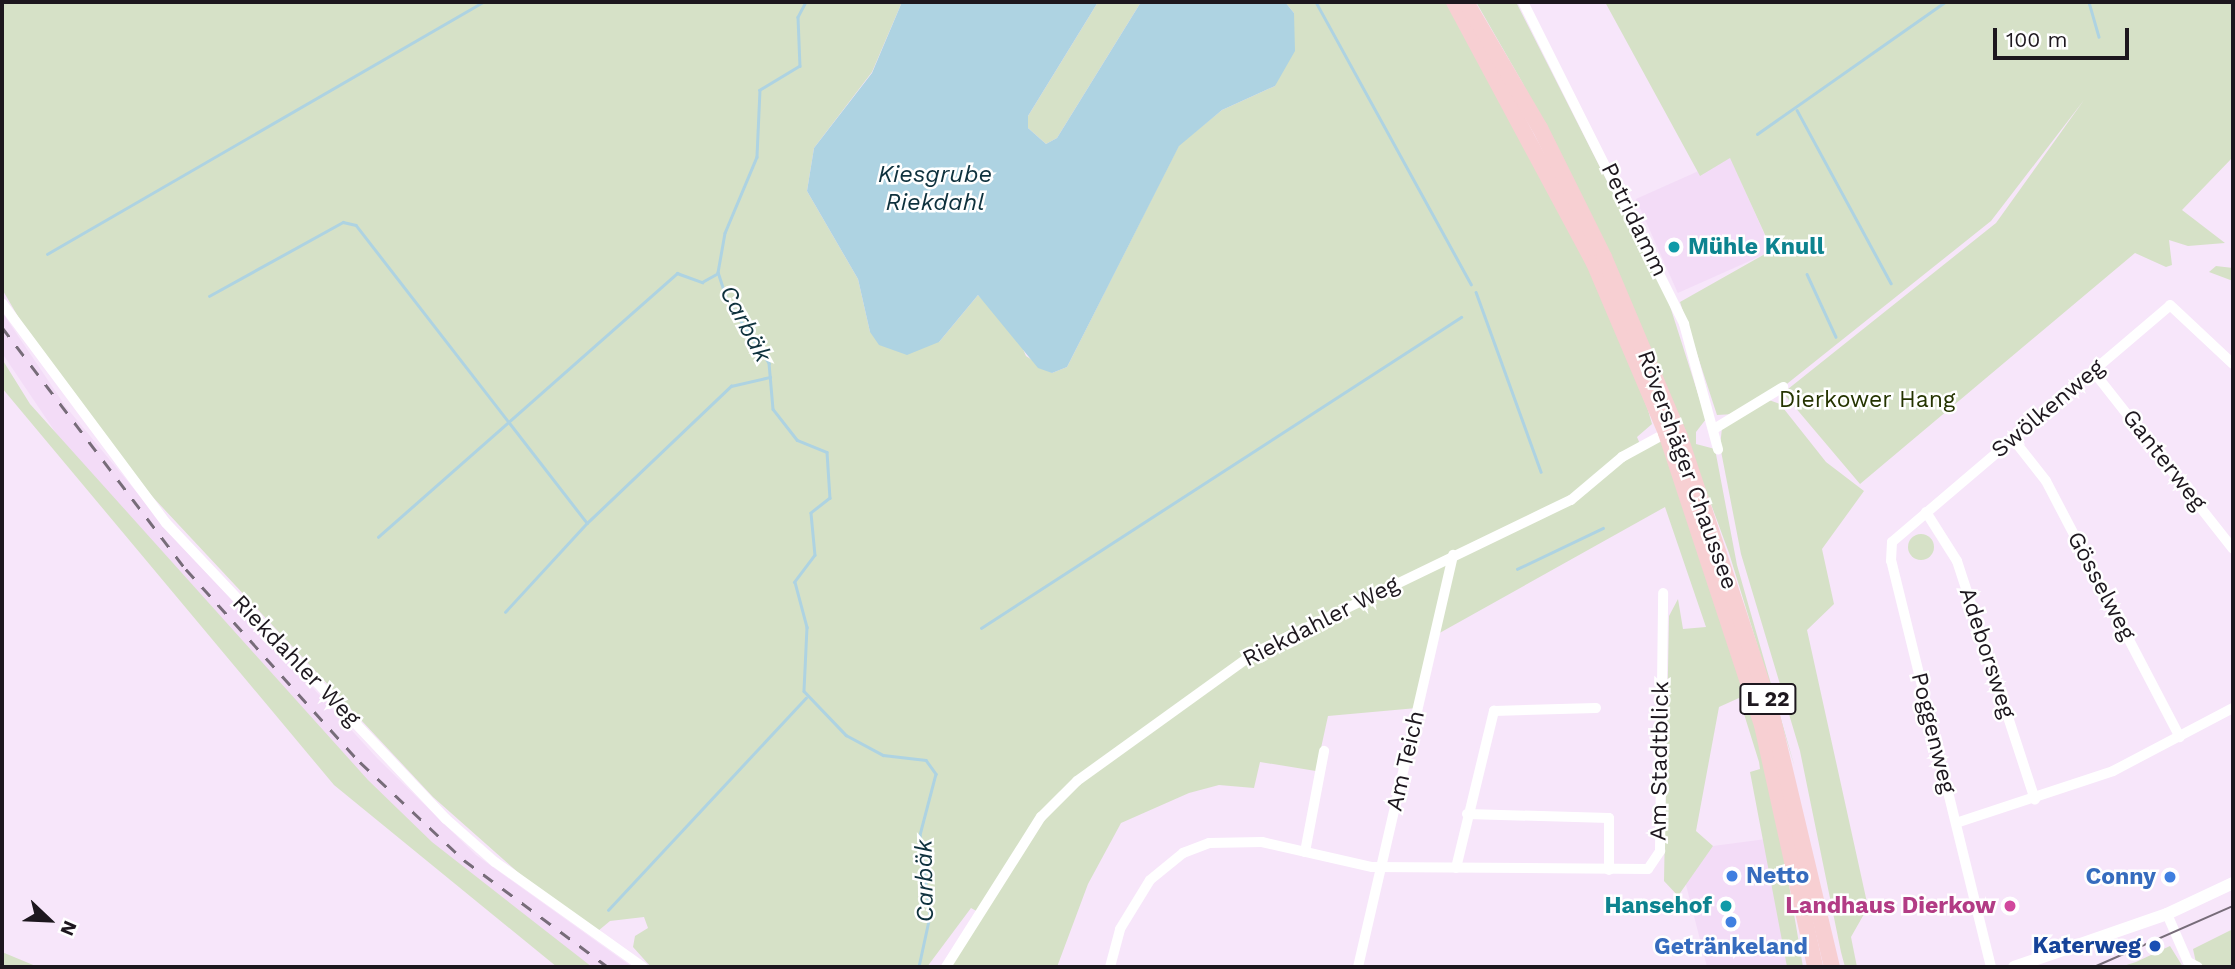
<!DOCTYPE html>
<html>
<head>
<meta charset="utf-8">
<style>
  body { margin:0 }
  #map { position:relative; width:2235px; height:969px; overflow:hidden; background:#f7e6fa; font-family:"Work Sans",sans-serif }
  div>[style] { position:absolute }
  .built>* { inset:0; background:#f3dcf7; transform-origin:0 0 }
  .green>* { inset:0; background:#d6e1c7 }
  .round { border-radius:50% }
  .water>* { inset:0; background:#aed3e2 }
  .stream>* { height:2.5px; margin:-1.25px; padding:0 1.25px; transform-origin:1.25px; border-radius:1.25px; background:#aed3e2 }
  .minor>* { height:10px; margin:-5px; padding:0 5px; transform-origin:5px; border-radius:5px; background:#fff }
  .tertiary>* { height:12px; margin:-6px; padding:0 6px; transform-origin:6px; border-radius:6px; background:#fff }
  .primary>* { height:16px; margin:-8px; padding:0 8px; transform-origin:8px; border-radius:8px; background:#f7cfd2 }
  .tram>* { height:2px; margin:-1px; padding:0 1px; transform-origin:1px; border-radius:1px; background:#776c79 }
  .rail>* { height:2.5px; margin-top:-1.25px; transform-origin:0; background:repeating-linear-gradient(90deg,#776c79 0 12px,transparent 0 24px) }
  .dots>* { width:19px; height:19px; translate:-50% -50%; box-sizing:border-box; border:4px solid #fff; border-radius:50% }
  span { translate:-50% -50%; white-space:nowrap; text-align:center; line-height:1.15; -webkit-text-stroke:5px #fff; paint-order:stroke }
  .shield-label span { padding:2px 5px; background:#fff; border:2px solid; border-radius:5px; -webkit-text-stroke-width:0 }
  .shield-label { font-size:21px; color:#1d171e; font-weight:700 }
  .street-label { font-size:23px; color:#1d171e }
  .culture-label { font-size:23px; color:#0d838f; font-weight:700 }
  .left { translate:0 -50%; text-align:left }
  .right { translate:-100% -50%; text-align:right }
  .park-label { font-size:23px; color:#253401 }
  .shop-label { font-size:23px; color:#366cbe; font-weight:700 }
  .hotel-label { font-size:23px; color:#b23c85; font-weight:700 }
  .transit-label { font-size:23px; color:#164399; font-weight:700 }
  .water-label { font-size:24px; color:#0e313d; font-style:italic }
  .frame { position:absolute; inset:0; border:4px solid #1d171e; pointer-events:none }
  .north { position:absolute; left:14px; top:885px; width:70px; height:70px; -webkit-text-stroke:5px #fff; paint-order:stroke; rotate:113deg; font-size:19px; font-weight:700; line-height:28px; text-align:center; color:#1d171e }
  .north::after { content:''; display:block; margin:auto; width:24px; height:32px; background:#1d171e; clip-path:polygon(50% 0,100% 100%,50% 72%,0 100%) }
  .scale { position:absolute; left:1993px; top:28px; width:136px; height:32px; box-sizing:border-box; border:4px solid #1d171e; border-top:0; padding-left:9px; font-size:21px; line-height:24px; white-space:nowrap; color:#1d171e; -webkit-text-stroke:5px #fff; paint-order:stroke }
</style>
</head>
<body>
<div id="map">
  <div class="built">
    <div style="left:1730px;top:157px;width:103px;height:103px;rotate:66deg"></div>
    <div style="clip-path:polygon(2px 312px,66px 407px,163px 524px,377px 758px,476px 855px,632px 967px,581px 967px,388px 809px,64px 445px,2px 353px)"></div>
    <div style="clip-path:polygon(1766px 839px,1787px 967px,1707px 967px,1685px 881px,1713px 846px)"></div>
  </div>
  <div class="green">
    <div style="clip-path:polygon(2px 2px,902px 2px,872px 72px,814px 148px,807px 191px,858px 279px,870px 332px,939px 342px,978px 295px,1016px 333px,1026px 356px,1052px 373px,1067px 367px,1179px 145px,1222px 110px,1275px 86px,1294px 13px,1285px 2px,1449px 2px,1590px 265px,1648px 410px,1652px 424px,1637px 437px,1640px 444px,1666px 433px,1762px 725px,1803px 967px,1787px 967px,1750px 772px,1760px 769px,1759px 762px,1739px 698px,1719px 707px,1696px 831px,1713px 846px,1678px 896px,1664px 881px,1669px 616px,1678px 599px,1683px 629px,1706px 627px,1665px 507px,1436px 635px,1417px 708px,1328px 716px,1316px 771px,1260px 762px,1254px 788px,1219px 785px,1189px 793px,1121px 823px,1088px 884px,1057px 967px,946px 967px,980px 913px,971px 908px,927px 967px,651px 967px,633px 947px,635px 936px,648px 928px,644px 917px,610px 921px,598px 931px,531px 884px,433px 797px,149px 493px,20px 320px,2px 289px)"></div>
    <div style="clip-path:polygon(1098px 2px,1141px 2px,1057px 138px,1046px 144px,1028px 128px,1028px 116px)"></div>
    <div style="clip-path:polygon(1476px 2px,1516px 2px,1669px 303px,1706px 419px,1696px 432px,1696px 444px,1715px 449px,1737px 565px,1795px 768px,1729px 553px,1674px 404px,1522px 82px)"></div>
    <div style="clip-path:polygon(1605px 2px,2233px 2px,2233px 157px,2182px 210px,2225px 243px,2188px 246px,2169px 240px,2172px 265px,2166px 267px,2135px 253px,1860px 484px,1783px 393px,1996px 223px,2084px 100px,1991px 221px,1783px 387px,1735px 414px,1717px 415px,1680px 302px,1772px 250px,1730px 158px,1700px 176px)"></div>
    <div style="clip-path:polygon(2216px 266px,2233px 268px,2233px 281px,2209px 272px)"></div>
    <div style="clip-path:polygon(2px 359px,30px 404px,368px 780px,432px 842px,592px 967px,557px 967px,334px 785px,2px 388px)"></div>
    <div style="clip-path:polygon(1769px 400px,1780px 404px,1826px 462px,1864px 491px,1822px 549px,1834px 604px,1807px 630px,1868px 907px,1851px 937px,1857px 967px,1845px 967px,1841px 952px,1800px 751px,1741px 554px,1720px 446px,1722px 428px)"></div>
    <div class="round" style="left:1908px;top:534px;width:26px;height:26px"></div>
    <div style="clip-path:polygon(2233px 929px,2233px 967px,2197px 967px,2193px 949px)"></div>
    <div style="clip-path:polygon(2170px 946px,2183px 967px,2120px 967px,2136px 962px)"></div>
    <div style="clip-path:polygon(2px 952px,38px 967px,2px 967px)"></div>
  </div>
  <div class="water">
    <div style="clip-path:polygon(902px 2px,1098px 2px,1028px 116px,1028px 128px,1046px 144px,1057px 138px,1141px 2px,1285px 2px,1294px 13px,1295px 51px,1275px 86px,1222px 110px,1179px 146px,1067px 367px,1052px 373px,1038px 368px,978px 295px,939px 342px,907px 355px,879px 345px,870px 332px,858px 279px,807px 191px,814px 148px,872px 73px)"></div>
  </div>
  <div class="stream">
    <div style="left:806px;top:2px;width:17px;rotate:118deg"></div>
    <div style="left:798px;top:17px;width:49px;rotate:87.7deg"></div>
    <div style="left:800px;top:66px;width:47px;rotate:149deg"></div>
    <div style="left:760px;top:90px;width:67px;rotate:92.6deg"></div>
    <div style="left:757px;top:157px;width:82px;rotate:112.8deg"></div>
    <div style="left:725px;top:233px;width:40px;rotate:100deg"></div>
    <div style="left:718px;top:272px;width:29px;rotate:72deg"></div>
    <div style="left:727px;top:300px;width:76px;rotate:56.3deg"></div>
    <div style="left:769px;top:363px;width:46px;rotate:85deg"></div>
    <div style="left:773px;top:409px;width:39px;rotate:52deg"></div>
    <div style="left:797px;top:440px;width:32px;rotate:22deg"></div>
    <div style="left:827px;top:452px;width:46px;rotate:86.3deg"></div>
    <div style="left:830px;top:498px;width:24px;rotate:142deg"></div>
    <div style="left:811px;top:513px;width:42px;rotate:84.6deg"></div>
    <div style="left:815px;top:555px;width:34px;rotate:127deg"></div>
    <div style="left:795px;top:582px;width:47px;rotate:75.1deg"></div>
    <div style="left:807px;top:627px;width:64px;rotate:92.7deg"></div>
    <div style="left:804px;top:691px;width:61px;rotate:46.3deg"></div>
    <div style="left:846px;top:735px;width:42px;rotate:28.4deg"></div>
    <div style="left:883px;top:755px;width:43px;rotate:6.6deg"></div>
    <div style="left:926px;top:760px;width:17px;rotate:54deg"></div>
    <div style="left:936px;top:774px;width:63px;rotate:104.7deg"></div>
    <div style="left:920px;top:835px;width:82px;rotate:83deg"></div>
    <div style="left:930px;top:916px;width:52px;rotate:102.2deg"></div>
    <div style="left:1316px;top:2px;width:322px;rotate:61.2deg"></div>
    <div style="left:2089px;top:2px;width:36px;rotate:74deg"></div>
    <div style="left:1797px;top:110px;width:197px;rotate:61.5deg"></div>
    <div style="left:1757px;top:134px;width:230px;rotate:-35.1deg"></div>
    <div style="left:47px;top:254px;width:504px;rotate:-30.03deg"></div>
    <div style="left:1807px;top:274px;width:69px;rotate:65.3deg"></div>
    <div style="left:1476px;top:292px;width:191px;rotate:70.1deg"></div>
    <div style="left:209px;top:296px;width:153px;rotate:-28.9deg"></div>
    <div style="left:343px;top:222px;width:13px;rotate:13deg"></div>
    <div style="left:356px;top:225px;width:377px;rotate:52.2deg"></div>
    <div style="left:587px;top:523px;width:199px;rotate:-43.6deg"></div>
    <div style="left:731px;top:386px;width:40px;rotate:-13deg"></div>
    <div style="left:378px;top:537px;width:399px;rotate:-41.4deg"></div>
    <div style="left:677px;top:273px;width:27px;rotate:20deg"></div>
    <div style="left:702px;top:282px;width:18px;rotate:-29deg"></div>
    <div style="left:1517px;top:569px;width:95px;rotate:-25.5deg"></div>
    <div style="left:505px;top:612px;width:120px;rotate:-47.4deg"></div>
    <div style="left:981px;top:628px;width:572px;rotate:-32.94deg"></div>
    <div style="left:608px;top:910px;width:290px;rotate:-47deg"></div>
  </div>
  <div class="minor">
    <div style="left:1523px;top:2px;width:360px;rotate:63.4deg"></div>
    <div style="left:1684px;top:324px;width:130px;rotate:74.8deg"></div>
    <div style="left:2px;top:303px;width:274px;rotate:53.3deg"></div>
    <div style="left:166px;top:523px;width:407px;rotate:46.6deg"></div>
    <div style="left:446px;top:819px;width:65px;rotate:41.3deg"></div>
    <div style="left:495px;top:862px;width:181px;rotate:35.4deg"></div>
    <div style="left:2093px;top:371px;width:226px;rotate:51.8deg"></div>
    <div style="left:1714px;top:429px;width:81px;rotate:-31.3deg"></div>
    <div style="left:2013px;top:439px;width:53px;rotate:51.8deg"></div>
    <div style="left:2046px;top:481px;width:289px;rotate:62.4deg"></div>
    <div style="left:1926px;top:512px;width:58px;rotate:57.7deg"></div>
    <div style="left:1957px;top:561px;width:251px;rotate:71.9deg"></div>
    <div style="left:1467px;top:814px;width:142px;rotate:1.6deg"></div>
    <div style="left:1609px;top:818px;width:52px;rotate:90deg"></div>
    <div style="left:1956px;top:823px;width:165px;rotate:-18.3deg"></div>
    <div style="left:2113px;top:771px;width:136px;rotate:-27.7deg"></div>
    <div style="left:1305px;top:852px;width:103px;rotate:-79.3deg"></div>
    <div style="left:1456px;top:868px;width:162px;rotate:-76.4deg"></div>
    <div style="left:1494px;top:711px;width:102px;rotate:-1.7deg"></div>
    <div style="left:2167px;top:914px;width:52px;rotate:66.4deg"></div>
    <div style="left:2188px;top:962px;width:11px;rotate:27deg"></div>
    <div style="left:946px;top:967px;width:178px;rotate:-57.7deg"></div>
    <div style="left:1041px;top:817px;width:51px;rotate:-45deg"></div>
    <div style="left:1077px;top:781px;width:221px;rotate:-35.8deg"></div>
    <div style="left:1256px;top:652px;width:350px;rotate:-25.8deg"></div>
    <div style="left:1571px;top:500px;width:67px;rotate:-40.1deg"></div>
    <div style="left:1622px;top:457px;width:50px;rotate:-28.6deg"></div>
    <div style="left:1110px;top:967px;width:39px;rotate:-75deg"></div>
    <div style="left:1120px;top:929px;width:57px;rotate:-58.5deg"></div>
    <div style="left:1150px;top:880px;width:43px;rotate:-39.3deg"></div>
    <div style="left:1183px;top:853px;width:28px;rotate:-21deg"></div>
    <div style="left:1209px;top:843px;width:53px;rotate:-1.1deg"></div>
    <div style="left:1262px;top:842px;width:113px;rotate:12.8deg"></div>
    <div style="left:1372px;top:867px;width:276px;rotate:0.4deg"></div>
    <div style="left:1648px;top:869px;width:22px;rotate:-56deg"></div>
    <div style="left:1660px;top:851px;width:258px;rotate:-89.3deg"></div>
    <div style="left:1358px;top:967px;width:423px;rotate:-77deg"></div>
    <div style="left:1991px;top:967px;width:418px;rotate:-103.8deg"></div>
    <div style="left:1891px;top:561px;width:19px;rotate:-87deg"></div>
    <div style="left:1892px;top:542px;width:365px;rotate:-40.4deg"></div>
    <div style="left:2170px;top:305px;width:86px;rotate:43.1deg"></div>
  </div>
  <div class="tertiary">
    <div style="left:2014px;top:967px;width:162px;rotate:-19.1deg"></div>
    <div style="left:2167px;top:914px;width:73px;rotate:-25.2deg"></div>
  </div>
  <div class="primary">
    <div style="left:1454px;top:2px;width:296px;rotate:61.8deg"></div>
    <div style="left:1594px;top:263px;width:185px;rotate:67deg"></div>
    <div style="left:1666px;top:433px;width:307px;rotate:71.8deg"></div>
    <div style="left:1762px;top:725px;width:248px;rotate:77.6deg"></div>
    <div style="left:1466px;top:2px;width:146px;rotate:59.6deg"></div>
    <div style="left:1540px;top:128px;width:144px;rotate:63.6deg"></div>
    <div style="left:1604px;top:257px;width:195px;rotate:67.1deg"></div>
    <div style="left:1680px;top:437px;width:285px;rotate:71.6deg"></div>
    <div style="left:1770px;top:707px;width:267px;rotate:76.6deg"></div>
  </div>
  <div class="tram">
    <div style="left:2094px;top:967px;width:152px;rotate:-23.7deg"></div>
  </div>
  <div class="rail">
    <div style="left:2px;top:327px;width:304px;rotate:52.8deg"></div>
    <div style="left:186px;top:569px;width:260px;rotate:48deg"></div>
    <div style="left:360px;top:762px;width:143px;rotate:43.3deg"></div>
    <div style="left:464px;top:860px;width:179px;rotate:36.6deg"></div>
  </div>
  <div class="dots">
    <div style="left:1674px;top:247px;background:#0f9aa8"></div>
    <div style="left:1732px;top:876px;background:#3f7fe0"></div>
    <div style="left:2170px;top:877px;background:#3f7fe0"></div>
    <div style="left:1726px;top:906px;background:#0f9aa8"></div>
    <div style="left:2010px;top:906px;background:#d1479c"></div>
    <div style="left:1731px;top:922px;background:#3f7fe0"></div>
    <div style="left:2155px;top:946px;background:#1a4fb4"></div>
  </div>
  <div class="shield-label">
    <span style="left:1768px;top:699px">L 22</span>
  </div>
  <div class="street-label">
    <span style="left:1634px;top:220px;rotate:64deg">Petridamm</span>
    <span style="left:2048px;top:409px;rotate:-40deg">Swölkenweg</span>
    <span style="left:2164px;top:460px;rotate:52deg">Ganterweg</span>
    <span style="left:1687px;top:470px;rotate:70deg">Rövershäger Chaussee</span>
    <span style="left:2101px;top:586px;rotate:62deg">Gösselweg</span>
    <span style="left:1321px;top:622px;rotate:-27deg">Riekdahler Weg</span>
    <span style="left:1987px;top:653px;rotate:72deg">Adeborsweg</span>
    <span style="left:296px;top:661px;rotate:46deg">Riekdahler Weg</span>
    <span style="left:1933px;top:733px;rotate:76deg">Poggenweg</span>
    <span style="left:1406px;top:761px;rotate:-77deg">Am Teich</span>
    <span style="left:1660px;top:761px;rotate:-89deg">Am Stadtblick</span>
  </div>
  <div class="culture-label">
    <span class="left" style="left:1688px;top:247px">Mühle Knull</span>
    <span class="right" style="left:1712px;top:906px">Hansehof</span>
  </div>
  <div class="park-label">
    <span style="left:1867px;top:400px">Dierkower Hang</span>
  </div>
  <div class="shop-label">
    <span class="left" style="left:1746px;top:876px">Netto</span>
    <span class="right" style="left:2156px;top:877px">Conny</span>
    <span style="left:1731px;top:947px">Getränkeland</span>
  </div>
  <div class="hotel-label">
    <span class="right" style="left:1996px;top:906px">Landhaus Dierkow</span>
  </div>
  <div class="transit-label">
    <span class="right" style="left:2141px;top:946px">Katerweg</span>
  </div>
  <div class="water-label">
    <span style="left:935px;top:189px">Kiesgrube<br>Riekdahl</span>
    <span style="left:745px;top:324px;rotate:62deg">Carbäk</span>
    <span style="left:925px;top:881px;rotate:-91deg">Carbäk</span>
  </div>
  <div class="frame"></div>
  <div class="north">N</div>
  <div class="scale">100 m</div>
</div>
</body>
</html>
